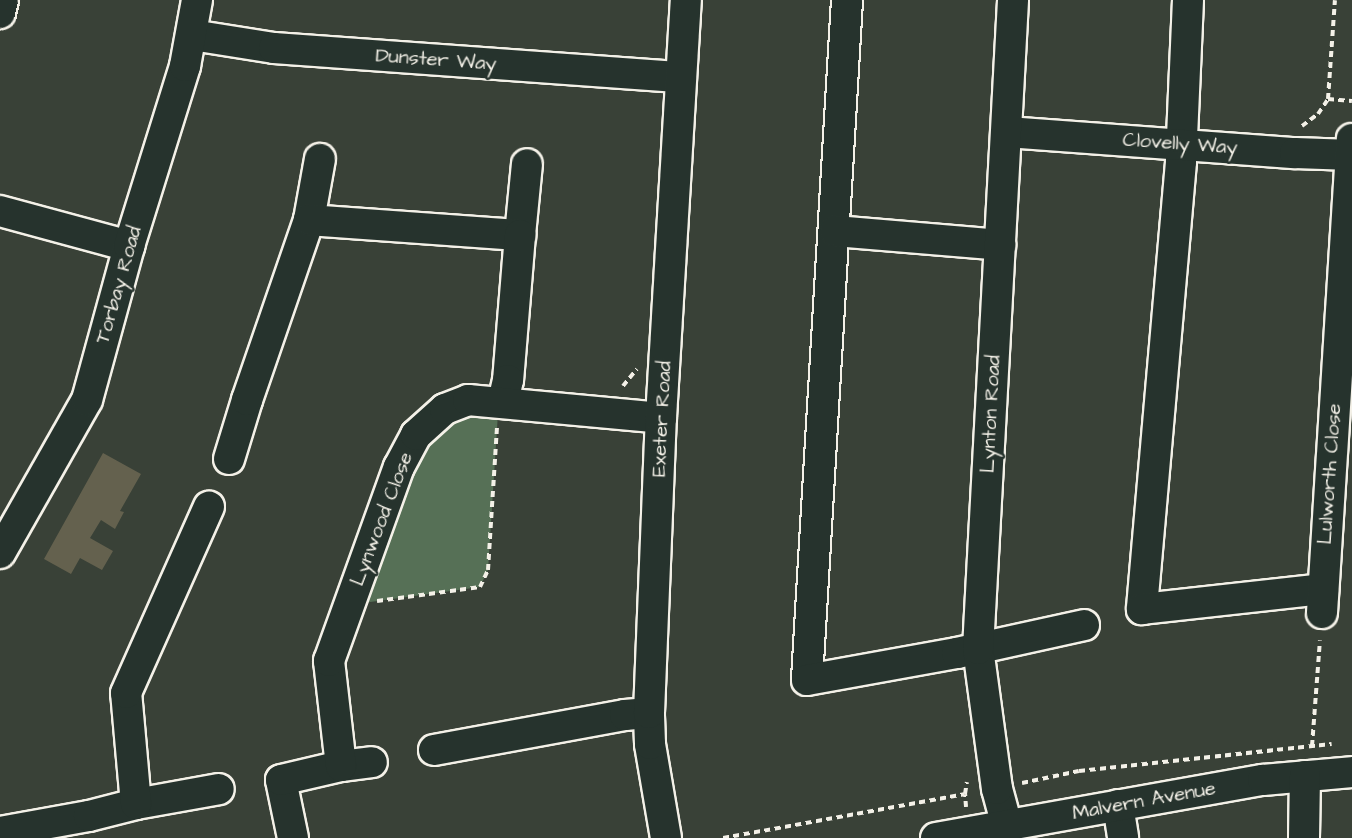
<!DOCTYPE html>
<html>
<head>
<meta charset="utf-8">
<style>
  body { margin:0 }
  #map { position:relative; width:1352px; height:838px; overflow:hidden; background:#394137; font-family:"Architects Daughter",sans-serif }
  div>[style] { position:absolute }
  .green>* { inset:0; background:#567056 }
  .building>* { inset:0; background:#64614e }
  .path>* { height:4px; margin-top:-2px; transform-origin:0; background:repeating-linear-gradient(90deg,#f4f1e8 0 6px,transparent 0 10.5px) }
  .roads { filter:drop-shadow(2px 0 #f4f1e8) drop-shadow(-2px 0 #f4f1e8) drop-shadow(0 2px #f4f1e8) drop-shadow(0 -2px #f4f1e8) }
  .minor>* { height:30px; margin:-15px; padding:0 15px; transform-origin:15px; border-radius:15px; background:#26332d }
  span { translate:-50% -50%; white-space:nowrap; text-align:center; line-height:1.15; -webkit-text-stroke:5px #26332d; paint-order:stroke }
  .street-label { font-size:20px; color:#f4f1e8 }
</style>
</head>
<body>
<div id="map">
  <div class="green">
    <div style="clip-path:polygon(459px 413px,498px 413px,488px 570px,480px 587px,363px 603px,420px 455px,437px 433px)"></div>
  </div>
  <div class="building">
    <div style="clip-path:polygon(103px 453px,141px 474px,120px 511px,124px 512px,115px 529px,101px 520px,90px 538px,113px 551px,102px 570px,80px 558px,71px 574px,44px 559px)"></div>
  </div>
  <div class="path">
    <div style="left:1328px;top:99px;width:24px;rotate:5deg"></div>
    <div style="left:1302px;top:126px;width:20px;rotate:-37deg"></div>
    <div style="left:1318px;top:114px;width:18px;rotate:-56deg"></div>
    <div style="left:1328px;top:99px;width:99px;rotate:-86deg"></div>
    <div style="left:623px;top:386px;width:22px;rotate:-51deg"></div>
    <div style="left:377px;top:601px;width:104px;rotate:-7.7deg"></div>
    <div style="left:480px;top:587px;width:19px;rotate:-65deg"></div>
    <div style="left:488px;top:570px;width:143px;rotate:-86.4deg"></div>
    <div style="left:1312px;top:746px;width:106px;rotate:-85.7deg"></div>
    <div style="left:1022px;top:783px;width:58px;rotate:-11.9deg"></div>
    <div style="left:1079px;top:771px;width:254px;rotate:-6.1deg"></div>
    <div style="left:966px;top:807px;width:13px;rotate:-94deg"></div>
    <div style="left:965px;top:794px;width:12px;rotate:-81deg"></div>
    <div style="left:723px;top:838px;width:245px;rotate:-10.3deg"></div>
  </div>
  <div class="roads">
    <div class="minor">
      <div style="left:847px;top:0;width:681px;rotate:93.37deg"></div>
      <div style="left:807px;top:680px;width:152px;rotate:-10.2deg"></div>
      <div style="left:957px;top:653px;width:130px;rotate:-12.4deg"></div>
      <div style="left:1188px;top:0;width:162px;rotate:92.5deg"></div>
      <div style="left:1181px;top:162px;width:449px;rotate:95deg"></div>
      <div style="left:1142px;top:609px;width:182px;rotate:-6.3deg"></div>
      <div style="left:0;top:13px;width:13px;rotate:-77deg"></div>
      <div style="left:192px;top:35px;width:83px;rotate:9deg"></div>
      <div style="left:274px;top:48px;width:408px;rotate:4.1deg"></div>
      <div style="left:1007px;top:132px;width:289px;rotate:4.2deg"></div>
      <div style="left:1295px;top:153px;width:57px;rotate:2deg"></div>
      <div style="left:0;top:211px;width:134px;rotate:15.2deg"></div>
      <div style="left:309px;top:220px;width:62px;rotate:-79.8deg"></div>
      <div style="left:835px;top:231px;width:166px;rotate:4.8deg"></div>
      <div style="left:520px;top:235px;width:71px;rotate:-84.4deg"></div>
      <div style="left:229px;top:459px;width:62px;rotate:-73deg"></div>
      <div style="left:247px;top:400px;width:190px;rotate:-71deg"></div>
      <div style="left:309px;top:220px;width:212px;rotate:4.1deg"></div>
      <div style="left:520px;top:235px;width:145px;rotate:94.7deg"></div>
      <div style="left:508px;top:380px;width:22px;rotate:103deg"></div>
      <div style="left:0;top:553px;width:176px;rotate:-60.4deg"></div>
      <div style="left:87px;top:400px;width:160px;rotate:-74.7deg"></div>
      <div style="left:129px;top:246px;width:189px;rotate:-72.7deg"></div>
      <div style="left:185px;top:66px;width:67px;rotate:-79.7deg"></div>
      <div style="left:1322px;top:613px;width:475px;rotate:-86.4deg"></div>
      <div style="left:434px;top:750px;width:194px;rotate:-10.4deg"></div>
      <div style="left:625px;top:715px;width:24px;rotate:-5deg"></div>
      <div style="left:341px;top:766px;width:31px;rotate:-7deg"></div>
      <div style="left:136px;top:804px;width:84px;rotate:-10.2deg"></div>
      <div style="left:1118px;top:805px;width:33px;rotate:81deg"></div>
      <div style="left:1007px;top:826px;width:38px;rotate:-105deg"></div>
      <div style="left:997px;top:789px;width:141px;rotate:-97.7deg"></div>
      <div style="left:978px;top:649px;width:650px;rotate:-86.91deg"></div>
      <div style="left:0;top:832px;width:90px;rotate:-10.2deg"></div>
      <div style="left:89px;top:816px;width:49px;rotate:-14.3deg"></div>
      <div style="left:136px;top:804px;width:111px;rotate:-95.1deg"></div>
      <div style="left:126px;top:693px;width:204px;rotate:-66deg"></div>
      <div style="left:293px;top:838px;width:59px;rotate:-101.7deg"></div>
      <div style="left:281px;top:780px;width:62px;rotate:-13.1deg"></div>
      <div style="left:341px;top:766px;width:106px;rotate:-96.5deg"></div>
      <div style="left:329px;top:661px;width:206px;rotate:-70.2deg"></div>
      <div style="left:399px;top:467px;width:36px;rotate:-62deg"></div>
      <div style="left:416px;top:435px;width:39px;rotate:-42deg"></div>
      <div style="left:445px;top:409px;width:25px;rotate:-21deg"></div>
      <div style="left:468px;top:400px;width:194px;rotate:5.3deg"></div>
      <div style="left:666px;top:838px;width:95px;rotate:-99.7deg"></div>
      <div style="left:650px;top:744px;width:31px;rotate:-92deg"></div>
      <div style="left:649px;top:713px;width:295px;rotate:-87.7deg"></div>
      <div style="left:661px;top:418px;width:419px;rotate:-86.6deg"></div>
      <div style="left:936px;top:838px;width:332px;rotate:-10.1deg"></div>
      <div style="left:1263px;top:780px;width:89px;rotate:-5.1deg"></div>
      <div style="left:1304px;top:838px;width:62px;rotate:-89.1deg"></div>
    </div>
  </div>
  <div class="street-label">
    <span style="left:436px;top:60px;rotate:4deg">Dunster Way</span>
    <span style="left:1180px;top:144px;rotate:4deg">Clovelly Way</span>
    <span style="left:119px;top:285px;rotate:-74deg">Torbay Road</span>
    <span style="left:991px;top:414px;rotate:-87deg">Lynton Road</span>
    <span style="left:662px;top:419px;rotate:-87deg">Exeter Road</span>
    <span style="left:1330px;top:474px;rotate:-86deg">Lulworth Close</span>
    <span style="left:382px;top:519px;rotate:-69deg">Lynwood Close</span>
    <span style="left:1144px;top:801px;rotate:-10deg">Malvern Avenue</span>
  </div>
</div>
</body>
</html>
